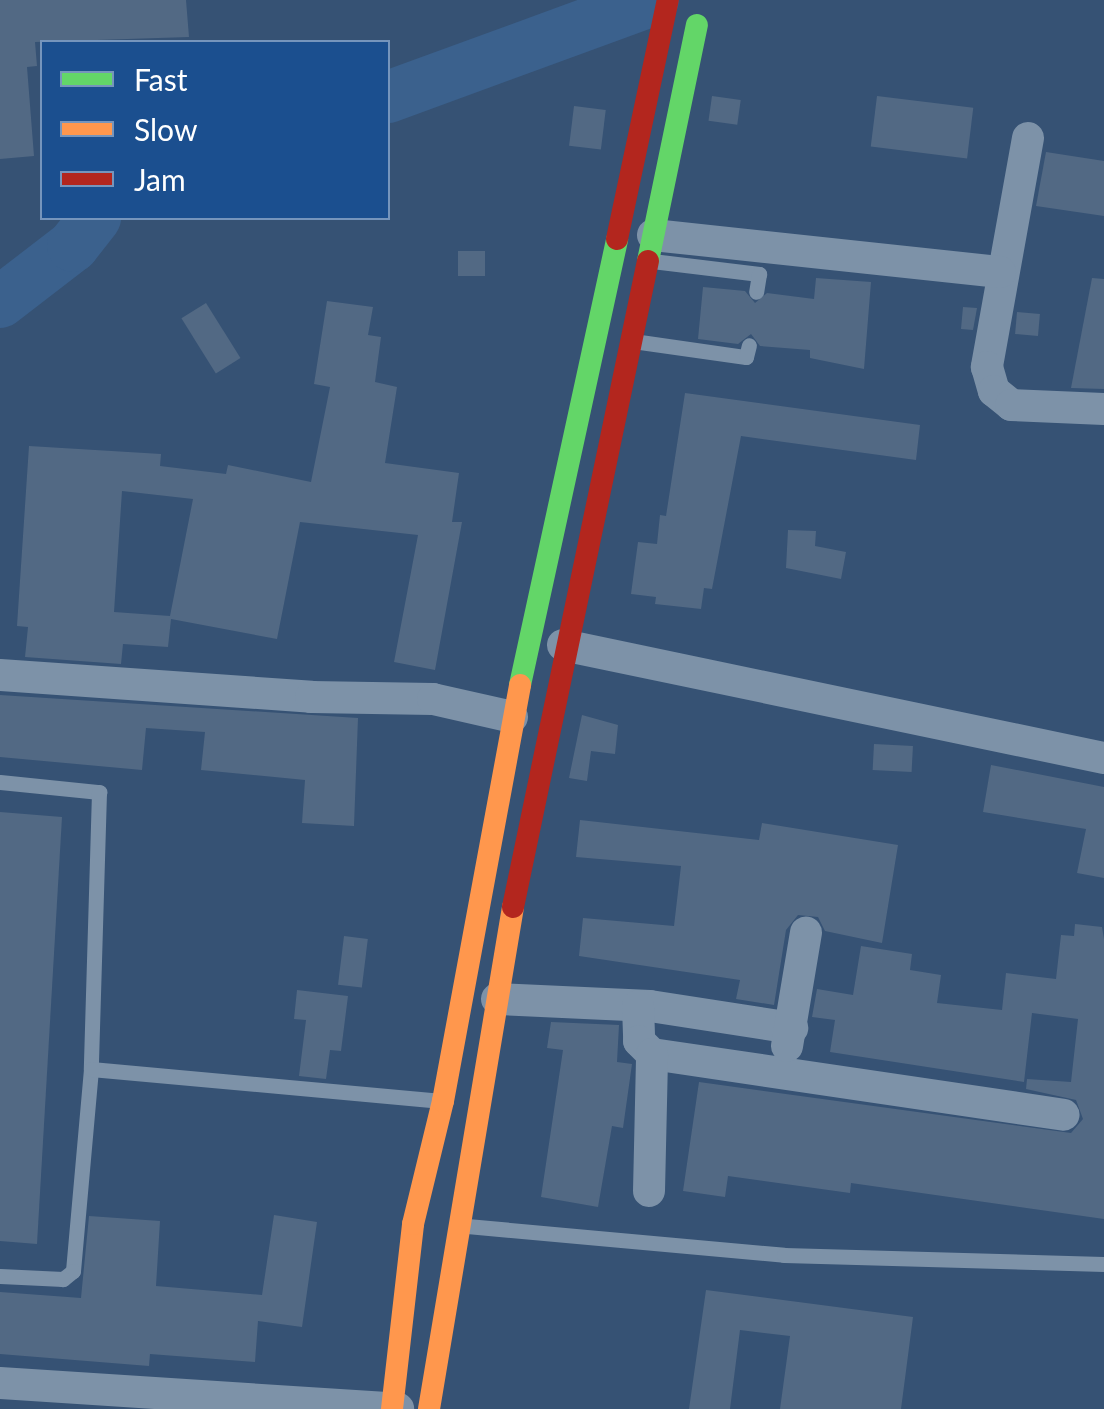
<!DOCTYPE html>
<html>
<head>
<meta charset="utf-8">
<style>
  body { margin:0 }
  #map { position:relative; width:1104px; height:1409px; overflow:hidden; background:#365274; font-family:Lato,sans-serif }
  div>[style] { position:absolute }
  .river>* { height:52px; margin:-26px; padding:0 26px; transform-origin:26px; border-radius:26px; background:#3b618d }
  .building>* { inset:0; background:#526984; transform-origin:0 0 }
  .lane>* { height:15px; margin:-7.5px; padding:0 7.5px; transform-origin:7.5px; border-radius:7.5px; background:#7d92a8 }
  .street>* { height:32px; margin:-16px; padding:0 16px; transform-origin:16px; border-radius:16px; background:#7d92a8 }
  .fast>* { height:22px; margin:-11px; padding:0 11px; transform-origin:11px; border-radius:11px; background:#63d668 }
  .slow>* { height:22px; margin:-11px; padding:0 11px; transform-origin:11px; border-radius:11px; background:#ff974d }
  .jam>* { height:22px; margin:-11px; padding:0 11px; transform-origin:11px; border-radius:11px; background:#b3261e }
  span { translate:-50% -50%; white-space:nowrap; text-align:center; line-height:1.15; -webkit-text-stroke:9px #1b4f8f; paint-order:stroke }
  .legend { position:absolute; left:40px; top:40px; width:350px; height:180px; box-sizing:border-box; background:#1b4f8f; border:2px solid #7695bc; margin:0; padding:12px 18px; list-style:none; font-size:30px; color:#fff }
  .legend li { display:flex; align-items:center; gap:20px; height:50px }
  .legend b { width:50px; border:2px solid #7695bc }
</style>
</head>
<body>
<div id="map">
  <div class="river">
    <div style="left:388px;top:97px;width:282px;rotate:-20.1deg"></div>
    <div style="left:0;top:302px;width:92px;rotate:-37.5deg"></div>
    <div style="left:73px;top:246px;width:36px;rotate:-52deg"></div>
  </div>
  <div class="building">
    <div style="clip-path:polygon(0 0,186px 0,189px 37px,35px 42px,37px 66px,27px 67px,34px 156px,0 159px)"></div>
    <div style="left:712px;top:96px;width:29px;height:25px;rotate:8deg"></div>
    <div style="left:877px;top:96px;width:97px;height:51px;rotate:7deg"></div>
    <div style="left:574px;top:106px;width:32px;height:40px;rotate:7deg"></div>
    <div style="clip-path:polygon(1046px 152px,1104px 161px,1104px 216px,1036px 206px)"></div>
    <div style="left:485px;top:251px;width:25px;height:27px;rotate:90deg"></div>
    <div style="clip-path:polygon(816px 278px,871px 282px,864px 369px,810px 358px,810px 350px,760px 346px,751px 334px,738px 344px,698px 339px,703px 287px,745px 291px,755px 303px,767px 293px,814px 299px)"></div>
    <div style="clip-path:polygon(1092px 278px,1104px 279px,1104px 389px,1071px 388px)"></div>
    <div style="clip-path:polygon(evenodd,327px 301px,373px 307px,368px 335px,381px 337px,375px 382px,397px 387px,385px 463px,459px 473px,452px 522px,462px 522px,435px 670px,394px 662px,418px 535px,300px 522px,277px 639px,171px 619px,168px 647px,123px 644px,121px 664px,25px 657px,28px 627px,17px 626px,29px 446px,161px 454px,160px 466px,226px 474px,228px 465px,311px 482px,330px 387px,314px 384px,327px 301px,122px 491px,193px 499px,170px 616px,114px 612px,122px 491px)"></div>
    <div style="left:206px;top:303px;width:65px;height:29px;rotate:58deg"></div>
    <div style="clip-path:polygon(963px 307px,977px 308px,973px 330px,961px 329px)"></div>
    <div style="left:1017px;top:312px;width:23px;height:22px;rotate:5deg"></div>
    <div style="clip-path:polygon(685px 393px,920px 425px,916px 460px,741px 436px,712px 589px,704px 588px,701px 609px,655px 604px,656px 597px,631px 594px,638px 542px,657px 544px,660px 515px,666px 516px)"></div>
    <div style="clip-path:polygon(788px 530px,816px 531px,815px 546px,846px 552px,841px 579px,786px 568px)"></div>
    <div style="clip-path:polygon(0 695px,358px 718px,354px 826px,302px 823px,305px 780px,201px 770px,205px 732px,146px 728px,142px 770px,0 757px)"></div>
    <div style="clip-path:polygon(582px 715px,618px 725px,615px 754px,591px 751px,587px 781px,569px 778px)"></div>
    <div style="left:874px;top:744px;width:39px;height:26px;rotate:3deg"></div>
    <div style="clip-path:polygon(991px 765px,1104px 787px,1104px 878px,1077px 873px,1086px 829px,983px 812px)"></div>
    <div style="clip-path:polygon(0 812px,62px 817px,37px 1244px,0 1241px)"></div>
    <div style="clip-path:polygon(580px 820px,759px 840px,762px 823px,898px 845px,882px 943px,825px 931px,818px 917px,798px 915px,786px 930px,774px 1005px,736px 999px,740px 980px,579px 956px,583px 918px,674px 926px,681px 866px,576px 857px)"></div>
    <div style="clip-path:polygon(1075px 924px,1102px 927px,1104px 939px,1104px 1219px,851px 1183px,850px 1193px,728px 1176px,725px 1197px,683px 1191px,699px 1082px,1071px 1133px,1083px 1119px,1076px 1100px,1026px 1089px,1027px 1079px,1071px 1082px,1078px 1019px,1032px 1013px,1024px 1082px,830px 1052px,835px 1020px,812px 1017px,817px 989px,853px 995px,861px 946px,912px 954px,910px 970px,941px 975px,937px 1003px,1002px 1010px,1006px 973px,1056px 979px,1061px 935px,1074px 936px)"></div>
    <div style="left:344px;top:936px;width:24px;height:49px;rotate:7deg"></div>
    <div style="clip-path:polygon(297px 990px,348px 996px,341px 1051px,330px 1050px,326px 1079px,299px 1076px,306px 1020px,294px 1019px)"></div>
    <div style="clip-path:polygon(551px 1022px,619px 1025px,617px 1062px,632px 1064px,623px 1128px,612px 1126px,598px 1207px,541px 1197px,563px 1050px,547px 1048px)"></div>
    <div style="clip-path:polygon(274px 1215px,317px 1222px,302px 1327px,258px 1321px,255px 1362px,150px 1354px,149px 1366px,0 1354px,0 1292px,81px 1298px,89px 1216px,160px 1221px,156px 1286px,262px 1295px)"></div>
    <div style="clip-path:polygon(706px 1290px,913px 1317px,901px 1409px,780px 1409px,790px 1336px,740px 1330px,730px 1409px,689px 1409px)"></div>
  </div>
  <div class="lane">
    <div style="left:652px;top:261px;width:108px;rotate:6.9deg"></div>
    <div style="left:759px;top:274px;width:18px;rotate:99deg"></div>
    <div style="left:640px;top:342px;width:107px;rotate:8.1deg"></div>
    <div style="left:746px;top:357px;width:12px;rotate:-76deg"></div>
    <div style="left:0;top:782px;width:100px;rotate:5.8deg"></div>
    <div style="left:99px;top:792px;width:277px;rotate:91.7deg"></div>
    <div style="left:91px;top:1069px;width:203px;rotate:95.1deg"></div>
    <div style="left:73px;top:1271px;width:13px;rotate:141deg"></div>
    <div style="left:63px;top:1279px;width:63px;rotate:-177.3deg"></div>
    <div style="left:91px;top:1069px;width:344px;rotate:5.2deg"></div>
    <div style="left:467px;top:1226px;width:318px;rotate:5.2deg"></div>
    <div style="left:784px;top:1255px;width:320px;rotate:1.6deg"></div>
  </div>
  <div class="street">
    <div style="left:1028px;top:138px;width:233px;rotate:100.2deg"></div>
    <div style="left:987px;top:367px;width:25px;rotate:74deg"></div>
    <div style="left:994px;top:391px;width:22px;rotate:39deg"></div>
    <div style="left:1011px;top:405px;width:93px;rotate:2.5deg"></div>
    <div style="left:653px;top:235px;width:349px;rotate:6.1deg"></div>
    <div style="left:563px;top:645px;width:553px;rotate:11.8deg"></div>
    <div style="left:0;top:675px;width:312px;rotate:4deg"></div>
    <div style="left:311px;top:697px;width:122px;rotate:0.9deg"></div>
    <div style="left:433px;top:699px;width:81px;rotate:12.8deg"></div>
    <div style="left:497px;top:999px;width:153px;rotate:2.6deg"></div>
    <div style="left:650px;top:1006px;width:144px;rotate:8.8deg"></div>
    <div style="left:638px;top:1006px;width:35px;rotate:88deg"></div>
    <div style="left:639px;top:1041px;width:18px;rotate:45deg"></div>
    <div style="left:652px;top:1054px;width:416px;rotate:8.4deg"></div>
    <div style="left:787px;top:1046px;width:115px;rotate:-80.5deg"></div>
    <div style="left:649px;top:1191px;width:137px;rotate:-88.7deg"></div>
    <div style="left:0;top:1383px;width:399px;rotate:3.7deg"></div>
  </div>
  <div class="fast">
    <div style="left:648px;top:261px;width:241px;rotate:-78.3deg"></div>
    <div style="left:520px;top:685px;width:456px;rotate:-77.7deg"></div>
  </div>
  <div class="slow">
    <div style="left:392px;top:1409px;width:186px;rotate:-83.5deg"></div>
    <div style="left:413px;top:1224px;width:127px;rotate:-76.3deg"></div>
    <div style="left:443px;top:1101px;width:423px;rotate:-79.5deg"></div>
    <div style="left:429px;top:1409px;width:509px;rotate:-80.5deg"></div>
  </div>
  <div class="jam">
    <div style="left:617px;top:239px;width:244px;rotate:-78deg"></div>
    <div style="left:513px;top:907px;width:660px;rotate:-78.2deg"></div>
  </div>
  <ul class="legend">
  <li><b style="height:12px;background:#63d668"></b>Fast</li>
  <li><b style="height:12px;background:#ff974d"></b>Slow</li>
  <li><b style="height:12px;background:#b3261e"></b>Jam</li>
  </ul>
</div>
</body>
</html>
